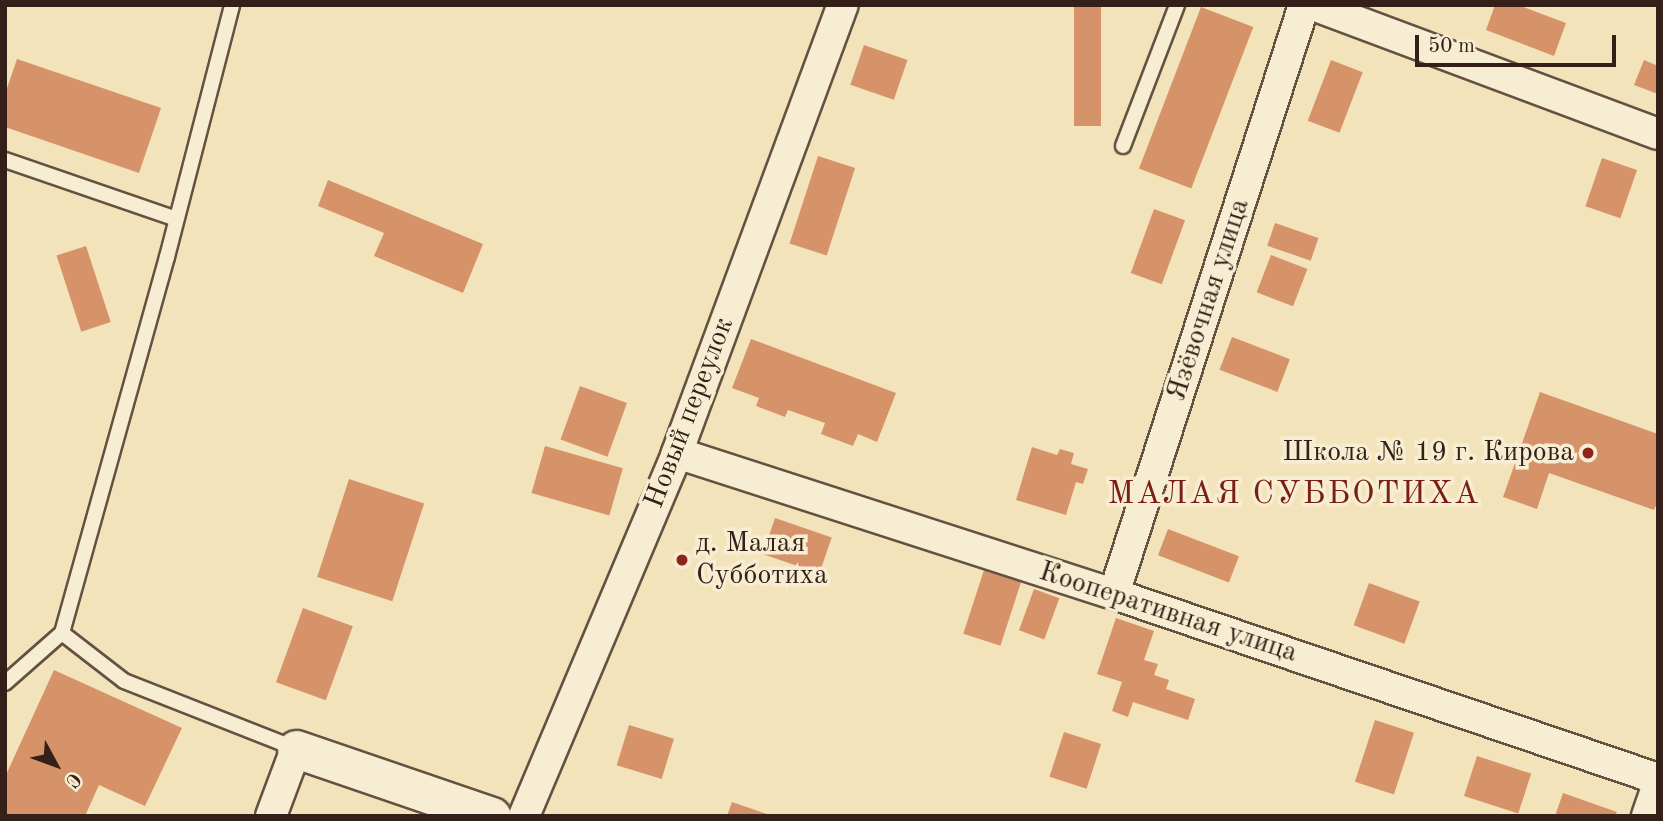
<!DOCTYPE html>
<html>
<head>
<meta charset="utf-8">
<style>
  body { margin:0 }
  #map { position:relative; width:1663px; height:821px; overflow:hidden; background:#f3e3ba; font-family:"Old Standard TT",serif }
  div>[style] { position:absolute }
  .building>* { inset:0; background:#d69369; transform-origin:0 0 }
  .roads { filter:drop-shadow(2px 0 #645141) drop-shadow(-2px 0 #645141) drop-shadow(0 2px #645141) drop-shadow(0 -2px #645141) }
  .service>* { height:14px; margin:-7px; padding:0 7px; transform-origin:7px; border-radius:7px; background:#f7edd2 }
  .minor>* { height:30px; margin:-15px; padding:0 15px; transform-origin:15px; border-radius:15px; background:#f7edd2 }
  .tertiary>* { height:37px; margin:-18.5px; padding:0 18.5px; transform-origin:18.5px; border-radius:18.5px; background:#f7edd2 }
  .dots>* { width:19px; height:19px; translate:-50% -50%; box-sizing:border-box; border:4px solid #f7edd2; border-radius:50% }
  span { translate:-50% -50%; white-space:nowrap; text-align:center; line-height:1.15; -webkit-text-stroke:7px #f7edd2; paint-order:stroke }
  .street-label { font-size:28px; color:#352019 }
  .poi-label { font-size:28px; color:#352019 }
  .right { translate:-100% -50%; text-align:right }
  .left { translate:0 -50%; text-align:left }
  .quarter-label { font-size:32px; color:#7a1f14; letter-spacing:2px }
  .frame { position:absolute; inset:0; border:7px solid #352019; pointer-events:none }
  .north { position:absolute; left:21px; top:730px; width:70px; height:70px; -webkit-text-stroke:5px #f7edd2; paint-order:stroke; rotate:131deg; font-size:19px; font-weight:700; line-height:28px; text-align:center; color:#352019 }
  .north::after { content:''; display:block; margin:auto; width:24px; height:32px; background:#352019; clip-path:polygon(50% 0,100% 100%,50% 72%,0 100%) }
  .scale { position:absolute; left:1415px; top:35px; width:201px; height:32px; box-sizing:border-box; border:4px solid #352019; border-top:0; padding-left:9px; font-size:21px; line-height:24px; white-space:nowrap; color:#352019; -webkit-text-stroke:5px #f7edd2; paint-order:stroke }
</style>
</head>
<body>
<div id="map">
  <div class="building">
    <div style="left:1074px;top:5px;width:27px;height:121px"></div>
    <div style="clip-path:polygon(1495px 5px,1518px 5px,1566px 23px,1554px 56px,1486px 30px)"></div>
    <div style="left:1201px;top:7px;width:56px;height:173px;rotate:21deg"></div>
    <div style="left:864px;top:45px;width:46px;height:42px;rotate:19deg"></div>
    <div style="clip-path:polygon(17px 59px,161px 108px,139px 173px,5px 127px,5px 94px)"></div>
    <div style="left:1331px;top:60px;width:34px;height:65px;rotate:21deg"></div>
    <div style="clip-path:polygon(1644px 60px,1658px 66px,1658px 94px,1634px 85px)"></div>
    <div style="left:818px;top:156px;width:39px;height:92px;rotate:18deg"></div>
    <div style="left:1602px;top:158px;width:37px;height:51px;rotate:19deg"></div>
    <div style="clip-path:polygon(328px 180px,483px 244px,463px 293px,374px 256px,384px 233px,318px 206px)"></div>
    <div style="left:1154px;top:209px;width:33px;height:68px;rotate:20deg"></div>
    <div style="left:1275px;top:223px;width:46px;height:24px;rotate:19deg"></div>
    <div style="left:86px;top:246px;width:80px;height:31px;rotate:72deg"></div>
    <div style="left:1271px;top:255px;width:39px;height:40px;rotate:21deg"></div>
    <div style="left:1232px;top:337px;width:62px;height:35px;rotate:21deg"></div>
    <div style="clip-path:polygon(751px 339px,896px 393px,877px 442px,858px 434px,853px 446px,821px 434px,825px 423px,788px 410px,785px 417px,756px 406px,759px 398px,732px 388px)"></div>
    <div style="left:580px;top:386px;width:50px;height:57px;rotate:20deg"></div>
    <div style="clip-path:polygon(1540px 392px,1658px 434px,1658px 501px,1654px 510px,1549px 473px,1537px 509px,1503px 497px)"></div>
    <div style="left:545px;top:446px;width:81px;height:49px;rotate:16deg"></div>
    <div style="clip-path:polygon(1032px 447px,1057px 455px,1060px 449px,1074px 453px,1071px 464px,1088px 469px,1083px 484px,1076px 482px,1066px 515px,1016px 500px)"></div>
    <div style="left:349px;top:479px;width:79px;height:103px;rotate:18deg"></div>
    <div style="left:775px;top:518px;width:60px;height:38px;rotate:19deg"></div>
    <div style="left:1168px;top:529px;width:76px;height:28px;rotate:21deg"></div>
    <div style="left:984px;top:570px;width:39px;height:67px;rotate:18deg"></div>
    <div style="left:1369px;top:583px;width:54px;height:45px;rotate:20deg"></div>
    <div style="left:1034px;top:589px;width:27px;height:44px;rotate:20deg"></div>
    <div style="left:303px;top:608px;width:53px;height:79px;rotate:20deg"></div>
    <div style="clip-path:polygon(1116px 618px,1154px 631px,1144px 660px,1158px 664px,1154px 675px,1169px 680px,1166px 689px,1195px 699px,1188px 720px,1133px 702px,1128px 717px,1112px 711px,1122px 682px,1097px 674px)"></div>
    <div style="clip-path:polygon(54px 670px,182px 728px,145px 806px,99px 785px,85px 816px,5px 816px,5px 777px)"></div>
    <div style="left:1375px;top:720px;width:41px;height:65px;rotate:18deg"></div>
    <div style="left:629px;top:725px;width:47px;height:42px;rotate:17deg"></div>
    <div style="left:1064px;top:732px;width:39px;height:47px;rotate:18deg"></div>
    <div style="left:1477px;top:756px;width:57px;height:42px;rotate:18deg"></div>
    <div style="clip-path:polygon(1563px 793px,1617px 812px,1615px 816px,1555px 816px)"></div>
    <div style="clip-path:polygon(732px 802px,770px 815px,770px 816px,727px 816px)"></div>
  </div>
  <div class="roads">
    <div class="service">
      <div style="left:1123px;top:146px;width:151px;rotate:-69deg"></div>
      <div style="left:5px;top:160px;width:181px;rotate:19deg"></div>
      <div style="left:62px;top:633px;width:78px;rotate:37.7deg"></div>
      <div style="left:124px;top:681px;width:183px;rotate:21.5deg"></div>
      <div style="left:5px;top:683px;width:76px;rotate:-41.3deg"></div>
      <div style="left:62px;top:633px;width:390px;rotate:-74.4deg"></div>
      <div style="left:167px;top:257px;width:260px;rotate:-75.5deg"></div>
    </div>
    <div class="minor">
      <div style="left:1313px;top:5px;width:368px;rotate:20.5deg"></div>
      <div style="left:677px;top:453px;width:459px;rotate:17.9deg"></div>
      <div style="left:1114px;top:594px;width:575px;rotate:18.78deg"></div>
      <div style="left:1114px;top:594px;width:619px;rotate:-72.12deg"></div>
      <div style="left:271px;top:816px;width:72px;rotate:-69.5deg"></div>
      <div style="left:524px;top:816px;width:394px;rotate:-67.1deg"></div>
      <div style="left:677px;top:453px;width:478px;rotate:-69.7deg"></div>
      <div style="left:1647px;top:816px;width:34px;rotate:-71deg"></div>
    </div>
    <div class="tertiary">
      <div style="left:296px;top:749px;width:207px;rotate:18.9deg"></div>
    </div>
  </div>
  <div class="dots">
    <div style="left:1588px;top:453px;background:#8f2418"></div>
    <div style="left:682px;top:560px;background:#8f2418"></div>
  </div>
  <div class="street-label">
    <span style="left:1209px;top:300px;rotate:-72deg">Язёвочная улица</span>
    <span style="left:690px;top:413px;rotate:-69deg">Новый переулок</span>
    <span style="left:1168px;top:613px;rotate:18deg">Кооперативная улица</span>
  </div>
  <div class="poi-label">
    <span class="right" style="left:1574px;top:453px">Школа № 19 г. Кирова</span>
    <span class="left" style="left:696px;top:560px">д. Малая<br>Субботиха</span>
  </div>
  <div class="quarter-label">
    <span style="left:1294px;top:495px">МАЛАЯ СУББОТИХА</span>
  </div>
  <div class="frame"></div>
  <div class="north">С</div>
  <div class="scale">50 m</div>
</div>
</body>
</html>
